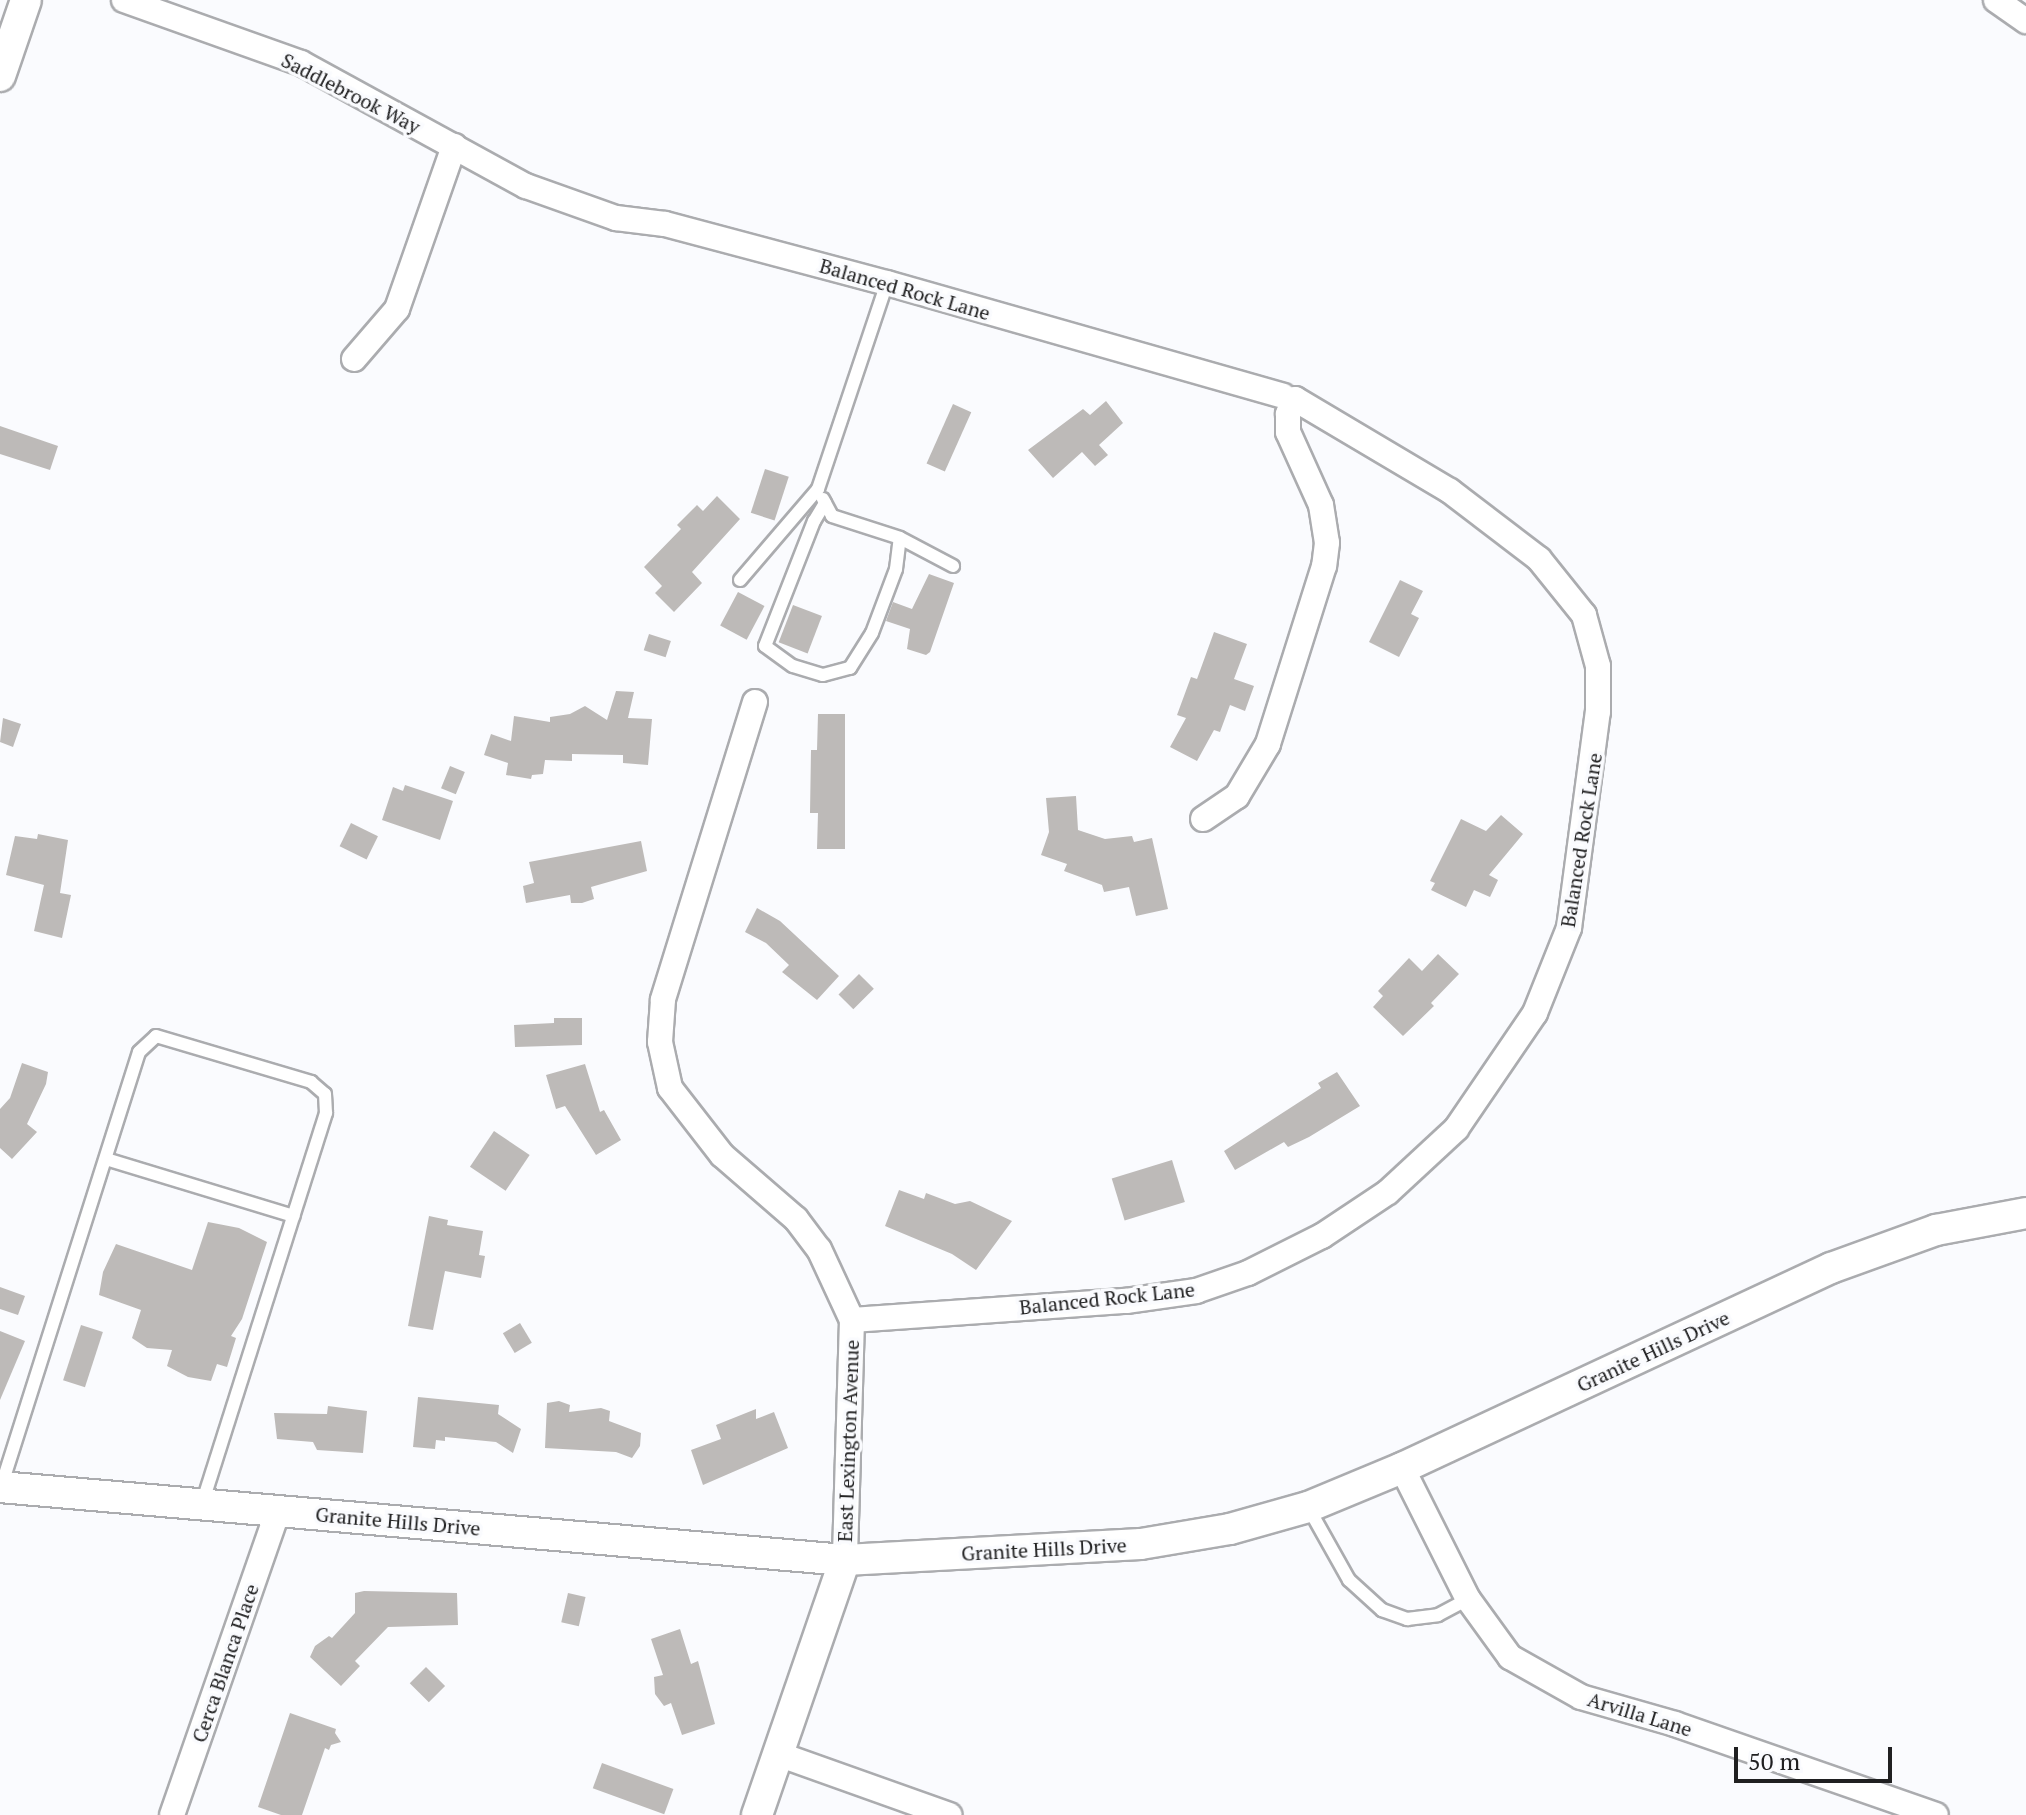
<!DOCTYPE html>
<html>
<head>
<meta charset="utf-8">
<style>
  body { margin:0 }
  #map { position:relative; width:2026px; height:1815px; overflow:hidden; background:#fafbfe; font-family:"PT Serif",serif }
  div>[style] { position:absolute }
  .building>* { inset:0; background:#bdbab8; transform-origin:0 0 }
  .roads { filter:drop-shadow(2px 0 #abacaf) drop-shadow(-2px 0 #abacaf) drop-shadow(0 2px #abacaf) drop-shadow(0 -2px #abacaf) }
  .service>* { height:12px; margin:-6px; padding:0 6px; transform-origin:6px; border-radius:6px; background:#fff }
  .minor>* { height:24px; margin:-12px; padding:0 12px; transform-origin:12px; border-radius:12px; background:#fff }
  .tertiary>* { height:30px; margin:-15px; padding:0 15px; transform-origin:15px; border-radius:15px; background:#fff }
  span { translate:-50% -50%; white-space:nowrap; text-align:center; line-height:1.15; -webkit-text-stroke:7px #fafbfe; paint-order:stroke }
  .street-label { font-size:20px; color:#202021 }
  .scale { position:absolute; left:1734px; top:1747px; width:158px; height:36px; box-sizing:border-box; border:4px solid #202021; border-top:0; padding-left:10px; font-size:24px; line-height:28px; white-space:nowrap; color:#202021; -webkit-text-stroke:6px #fafbfe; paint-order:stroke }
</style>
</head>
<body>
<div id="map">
  <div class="building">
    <div style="clip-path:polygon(1106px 401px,1123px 423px,1099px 445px,1108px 455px,1095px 466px,1082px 452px,1053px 478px,1028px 450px,1083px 409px,1090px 415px)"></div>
    <div style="left:953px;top:404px;width:20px;height:65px;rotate:24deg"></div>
    <div style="clip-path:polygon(0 426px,58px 446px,50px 470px,0 454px)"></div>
    <div style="left:765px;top:469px;width:25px;height:46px;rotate:18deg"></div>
    <div style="clip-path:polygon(717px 496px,740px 519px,692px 572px,702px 583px,674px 612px,655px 593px,662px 586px,644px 567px,681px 529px,677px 525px,697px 505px,703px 511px)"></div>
    <div style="clip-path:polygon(929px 574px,954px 583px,930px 652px,926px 655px,907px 649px,910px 629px,886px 621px,893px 602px,912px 609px)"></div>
    <div style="clip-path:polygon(1400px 580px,1423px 591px,1411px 614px,1419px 618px,1399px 657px,1369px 642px)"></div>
    <div style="left:738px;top:592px;width:30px;height:38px;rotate:28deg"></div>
    <div style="left:793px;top:605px;width:31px;height:40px;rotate:21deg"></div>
    <div style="clip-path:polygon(1214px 632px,1247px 644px,1234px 679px,1254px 686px,1245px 711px,1230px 705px,1220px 732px,1214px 730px,1197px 761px,1170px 747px,1186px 718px,1177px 715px,1191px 677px,1197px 679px)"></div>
    <div style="left:649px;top:634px;width:23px;height:17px;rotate:18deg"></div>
    <div style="clip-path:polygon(616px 691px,634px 692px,628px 718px,652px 719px,648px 765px,623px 763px,623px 755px,572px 754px,572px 761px,545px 760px,543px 774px,532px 775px,531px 779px,506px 775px,508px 763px,484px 755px,491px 734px,511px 741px,514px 716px,550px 722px,550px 717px,570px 714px,585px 706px,607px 720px)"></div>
    <div style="clip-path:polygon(818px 714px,845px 714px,845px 849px,817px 849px,818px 813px,810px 813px,811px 750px,817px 750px)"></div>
    <div style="clip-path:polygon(3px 718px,21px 724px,13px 747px,0 742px)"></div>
    <div style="left:450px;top:766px;width:16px;height:24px;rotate:22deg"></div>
    <div style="clip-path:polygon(405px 785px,453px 801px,440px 840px,382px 820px,393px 787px,403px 791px)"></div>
    <div style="clip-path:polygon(1076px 796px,1078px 830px,1105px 839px,1132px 836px,1134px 842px,1152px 838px,1168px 909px,1136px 916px,1129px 887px,1104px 892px,1102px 885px,1064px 871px,1067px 864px,1041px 855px,1049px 832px,1046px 798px)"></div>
    <div style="clip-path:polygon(1501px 815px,1523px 834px,1489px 875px,1498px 880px,1490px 897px,1474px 890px,1466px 907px,1431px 890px,1435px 883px,1430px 881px,1461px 819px,1486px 831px)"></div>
    <div style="left:351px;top:823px;width:30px;height:26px;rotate:26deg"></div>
    <div style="clip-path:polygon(38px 834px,68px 840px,60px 893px,71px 895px,62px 938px,34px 931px,44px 885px,6px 875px,15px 836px,37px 839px)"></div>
    <div style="clip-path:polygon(641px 841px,647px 871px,591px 887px,594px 899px,582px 903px,571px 903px,570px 895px,526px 903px,523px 886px,534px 883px,529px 862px)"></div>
    <div style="clip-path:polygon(757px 908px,780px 921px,839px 976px,817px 1000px,782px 972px,789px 965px,766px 943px,745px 932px)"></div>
    <div style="clip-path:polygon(1438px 954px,1459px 974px,1431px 1003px,1434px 1006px,1403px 1036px,1373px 1007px,1383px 996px,1378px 991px,1409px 958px,1422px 971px)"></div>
    <div style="left:859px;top:974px;width:21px;height:29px;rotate:45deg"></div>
    <div style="clip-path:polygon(554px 1018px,582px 1018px,582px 1045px,515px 1047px,514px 1025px,554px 1023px)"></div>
    <div style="clip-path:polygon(22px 1063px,48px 1072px,46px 1084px,27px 1124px,37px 1132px,12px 1159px,0 1148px,0 1109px,10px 1098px)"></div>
    <div style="clip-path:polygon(585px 1064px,600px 1112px,604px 1110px,621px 1140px,596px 1155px,565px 1106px,556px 1109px,546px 1075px)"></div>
    <div style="clip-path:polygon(1337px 1072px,1360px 1106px,1309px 1137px,1288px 1147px,1284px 1142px,1235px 1170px,1224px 1151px,1321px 1088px,1318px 1083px)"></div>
    <div style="left:494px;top:1131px;width:43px;height:43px;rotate:34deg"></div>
    <div style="left:1172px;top:1160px;width:44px;height:63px;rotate:73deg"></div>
    <div style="clip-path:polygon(899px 1190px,924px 1199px,926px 1193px,955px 1204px,970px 1201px,1012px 1221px,976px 1270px,952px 1254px,885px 1226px)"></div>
    <div style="clip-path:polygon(429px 1216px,448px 1220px,447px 1225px,483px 1231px,479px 1255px,485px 1256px,481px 1278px,445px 1271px,433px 1330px,408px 1326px)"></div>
    <div style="clip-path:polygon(208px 1222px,239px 1228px,267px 1242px,242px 1319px,231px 1336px,236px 1338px,227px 1367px,217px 1364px,211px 1381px,188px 1377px,167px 1366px,172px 1350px,147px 1348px,132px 1338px,141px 1310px,99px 1295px,103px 1272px,116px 1244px,192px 1270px)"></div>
    <div style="clip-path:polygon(0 1287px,25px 1296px,18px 1315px,0 1309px)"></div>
    <div style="left:520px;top:1323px;width:23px;height:20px;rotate:59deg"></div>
    <div style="left:81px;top:1325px;width:23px;height:58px;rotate:18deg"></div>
    <div style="clip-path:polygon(0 1331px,25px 1341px,0 1400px)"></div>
    <div style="clip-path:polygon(418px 1397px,499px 1405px,498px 1414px,521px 1429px,513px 1453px,496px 1442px,445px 1437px,445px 1441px,436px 1440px,435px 1449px,413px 1447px)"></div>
    <div style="clip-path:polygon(559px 1401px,570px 1405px,569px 1412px,601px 1408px,610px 1411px,609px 1421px,641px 1433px,640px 1446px,632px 1458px,616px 1452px,545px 1448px,547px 1403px)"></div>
    <div style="clip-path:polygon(328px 1406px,367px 1411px,363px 1453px,317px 1450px,313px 1442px,277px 1439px,274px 1413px,327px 1414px)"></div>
    <div style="clip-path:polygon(756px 1409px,756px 1419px,774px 1412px,788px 1448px,703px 1485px,691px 1450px,721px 1439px,716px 1425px)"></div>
    <div style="clip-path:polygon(364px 1591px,457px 1593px,458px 1625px,388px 1627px,355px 1661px,360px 1666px,341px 1686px,310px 1657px,315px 1646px,329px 1636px,332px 1638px,355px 1613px,355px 1593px)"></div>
    <div style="left:568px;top:1593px;width:18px;height:30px;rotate:13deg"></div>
    <div style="clip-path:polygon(680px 1629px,691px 1664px,698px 1661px,715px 1724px,682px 1735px,671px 1703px,664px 1706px,655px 1694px,654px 1677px,663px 1675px,651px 1639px)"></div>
    <div style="left:426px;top:1667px;width:27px;height:23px;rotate:45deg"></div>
    <div style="clip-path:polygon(290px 1713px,336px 1729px,335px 1733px,341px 1742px,331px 1745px,329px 1750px,325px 1748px,302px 1815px,281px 1815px,258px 1807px)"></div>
    <div style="left:602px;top:1763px;width:76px;height:27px;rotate:20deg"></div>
  </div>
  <div class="roads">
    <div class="service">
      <div style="left:823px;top:499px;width:19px;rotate:62deg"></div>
      <div style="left:832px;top:516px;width:71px;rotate:17.9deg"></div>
      <div style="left:900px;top:538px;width:60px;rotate:27.8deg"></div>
      <div style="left:825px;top:503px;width:21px;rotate:121deg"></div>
      <div style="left:814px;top:521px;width:134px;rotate:111.4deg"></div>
      <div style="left:765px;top:646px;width:34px;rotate:36deg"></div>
      <div style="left:793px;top:666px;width:31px;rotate:17deg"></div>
      <div style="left:823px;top:675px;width:28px;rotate:-15deg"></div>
      <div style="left:850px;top:668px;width:41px;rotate:-57.8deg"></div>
      <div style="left:872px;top:633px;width:68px;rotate:-69.4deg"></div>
      <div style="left:896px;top:569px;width:31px;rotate:-83deg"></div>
      <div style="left:740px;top:580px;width:120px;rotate:-49.4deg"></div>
      <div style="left:818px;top:489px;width:217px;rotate:-71.5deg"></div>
      <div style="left:106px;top:1159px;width:196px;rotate:16.9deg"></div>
      <div style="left:1px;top:1487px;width:456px;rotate:-72.4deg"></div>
      <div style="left:139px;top:1052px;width:23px;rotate:-43deg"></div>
      <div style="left:156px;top:1036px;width:162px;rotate:16.5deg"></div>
      <div style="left:311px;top:1082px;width:18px;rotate:41deg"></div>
      <div style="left:325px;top:1094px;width:19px;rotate:87deg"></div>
      <div style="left:326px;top:1113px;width:409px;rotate:107.6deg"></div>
      <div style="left:1308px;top:1507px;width:84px;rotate:60.7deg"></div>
      <div style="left:1349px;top:1580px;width:45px;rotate:42.3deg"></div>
      <div style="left:1382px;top:1610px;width:27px;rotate:20deg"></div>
      <div style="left:1407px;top:1619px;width:31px;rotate:-7deg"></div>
      <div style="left:1438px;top:1615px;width:34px;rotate:-28deg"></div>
    </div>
    <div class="minor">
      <div style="left:124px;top:0;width:188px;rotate:19.6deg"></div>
      <div style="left:301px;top:63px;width:256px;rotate:28.7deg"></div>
      <div style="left:526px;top:186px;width:96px;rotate:19.6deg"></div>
      <div style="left:616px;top:218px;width:49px;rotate:7deg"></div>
      <div style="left:665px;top:224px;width:230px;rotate:14.9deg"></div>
      <div style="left:887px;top:283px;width:412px;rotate:15.9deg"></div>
      <div style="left:1996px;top:0;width:37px;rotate:35deg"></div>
      <div style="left:354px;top:359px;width:66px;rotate:-49.3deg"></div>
      <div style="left:397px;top:309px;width:173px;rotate:-70.7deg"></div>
      <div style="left:755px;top:702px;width:312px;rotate:107.2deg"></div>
      <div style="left:663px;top:1000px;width:42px;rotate:94.1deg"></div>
      <div style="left:660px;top:1042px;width:47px;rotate:77.7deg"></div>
      <div style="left:670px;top:1088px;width:85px;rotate:52.2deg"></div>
      <div style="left:722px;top:1155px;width:98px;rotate:40.9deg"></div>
      <div style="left:796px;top:1219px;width:38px;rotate:53deg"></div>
      <div style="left:819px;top:1249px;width:78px;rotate:65.1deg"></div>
      <div style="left:852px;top:1320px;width:240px;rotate:91.7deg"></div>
      <div style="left:852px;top:1320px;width:275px;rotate:-4deg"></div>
      <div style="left:1126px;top:1301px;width:71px;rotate:-8.1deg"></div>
      <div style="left:1196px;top:1291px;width:55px;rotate:-19.1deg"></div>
      <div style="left:1248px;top:1273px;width:83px;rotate:-26.6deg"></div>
      <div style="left:1322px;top:1236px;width:79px;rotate:-33.7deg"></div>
      <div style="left:1388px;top:1192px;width:93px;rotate:-42.8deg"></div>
      <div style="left:1456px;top:1129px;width:140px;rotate:-55.7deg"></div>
      <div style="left:1535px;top:1013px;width:92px;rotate:-68.2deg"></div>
      <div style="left:1569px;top:928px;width:218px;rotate:-82.4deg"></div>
      <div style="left:1598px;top:712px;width:46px;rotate:-90deg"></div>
      <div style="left:1598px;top:666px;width:53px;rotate:-105.4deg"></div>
      <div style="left:1584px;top:615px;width:72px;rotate:-128.8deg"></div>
      <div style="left:1539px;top:559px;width:112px;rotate:-142.6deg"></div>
      <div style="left:1450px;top:491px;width:180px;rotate:-149.3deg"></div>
      <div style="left:1295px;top:399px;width:17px;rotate:115deg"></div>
      <div style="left:1288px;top:414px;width:18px;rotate:90deg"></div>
      <div style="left:1288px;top:432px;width:80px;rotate:65.7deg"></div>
      <div style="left:1321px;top:505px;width:38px;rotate:81deg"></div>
      <div style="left:1327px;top:543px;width:23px;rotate:97deg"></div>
      <div style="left:1324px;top:566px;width:187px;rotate:107.5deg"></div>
      <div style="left:1268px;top:744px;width:61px;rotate:120.8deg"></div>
      <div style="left:1237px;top:796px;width:41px;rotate:145.9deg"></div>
      <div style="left:1402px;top:1468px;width:147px;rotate:63.3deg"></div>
      <div style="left:1468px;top:1599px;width:72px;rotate:54.1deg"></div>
      <div style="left:1510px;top:1657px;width:81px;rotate:29.4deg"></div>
      <div style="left:1581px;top:1697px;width:98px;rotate:16deg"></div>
      <div style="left:1675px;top:1724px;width:276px;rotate:19.2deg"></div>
      <div style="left:778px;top:1754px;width:182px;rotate:19.6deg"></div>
      <div style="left:172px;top:1815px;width:323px;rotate:-70.8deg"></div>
    </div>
    <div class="tertiary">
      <div style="left:0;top:76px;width:80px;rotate:-71.1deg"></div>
      <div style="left:0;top:1487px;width:848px;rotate:4.94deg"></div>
      <div style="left:845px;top:1560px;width:296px;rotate:-3.1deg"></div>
      <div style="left:1141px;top:1544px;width:90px;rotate:-9.6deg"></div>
      <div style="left:1230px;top:1529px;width:81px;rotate:-15.8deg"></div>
      <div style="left:1308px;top:1507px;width:102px;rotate:-22.5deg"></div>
      <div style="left:1402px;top:1468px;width:473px;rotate:-25deg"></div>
      <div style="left:1831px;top:1268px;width:112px;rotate:-19.9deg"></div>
      <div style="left:1936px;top:1230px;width:92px;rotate:-10.7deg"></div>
      <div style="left:757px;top:1815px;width:270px;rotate:-71deg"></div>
    </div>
  </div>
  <div class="street-label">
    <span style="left:351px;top:93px;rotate:27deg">Saddlebrook Way</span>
    <span style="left:905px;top:289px;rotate:16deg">Balanced Rock Lane</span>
    <span style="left:1581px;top:840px;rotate:-81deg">Balanced Rock Lane</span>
    <span style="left:1107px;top:1298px;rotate:-6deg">Balanced Rock Lane</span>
    <span style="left:1653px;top:1351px;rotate:-25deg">Granite Hills Drive</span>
    <span style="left:848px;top:1441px;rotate:-88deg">East Lexington Avenue</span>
    <span style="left:398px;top:1521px;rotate:5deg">Granite Hills Drive</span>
    <span style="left:1044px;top:1549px;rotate:-3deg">Granite Hills Drive</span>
    <span style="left:225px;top:1663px;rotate:-71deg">Cerca Blanca Place</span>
    <span style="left:1640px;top:1714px;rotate:17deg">Arvilla Lane</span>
  </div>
  <div class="scale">50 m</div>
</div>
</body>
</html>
